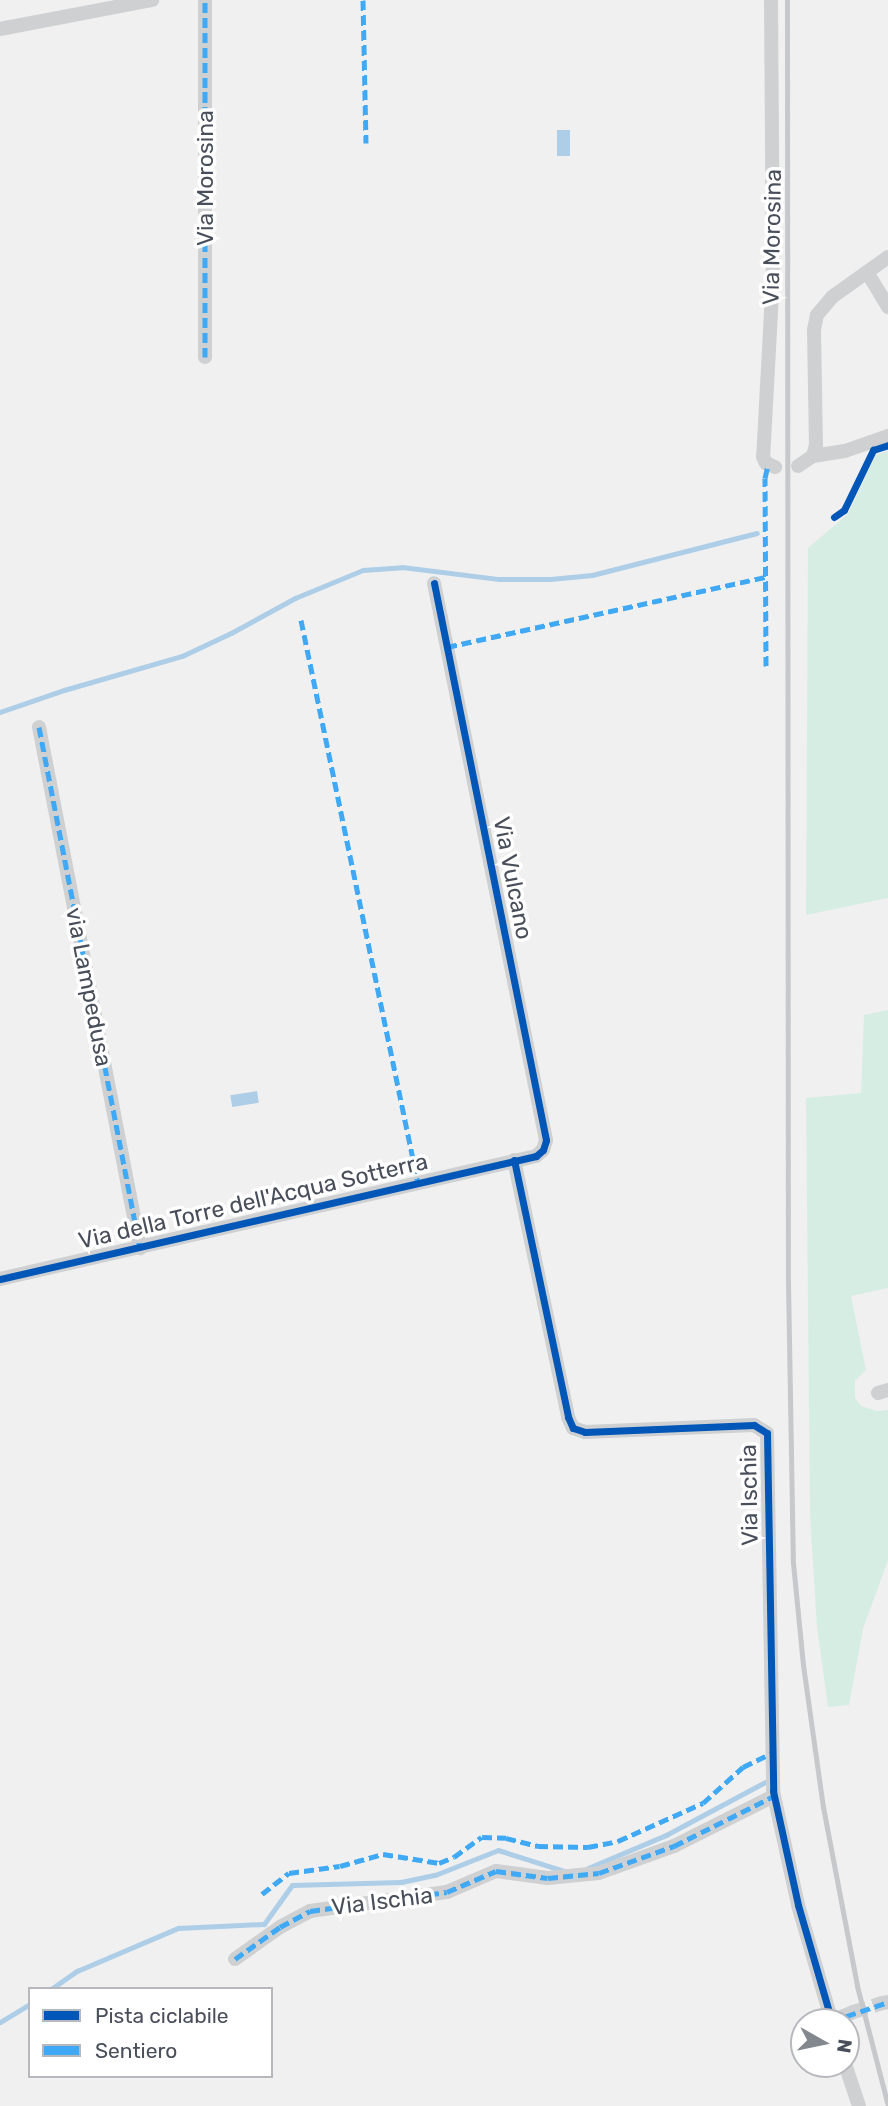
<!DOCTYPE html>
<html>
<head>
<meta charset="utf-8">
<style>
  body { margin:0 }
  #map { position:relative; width:888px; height:2106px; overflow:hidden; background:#f0f0f0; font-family:Rubik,sans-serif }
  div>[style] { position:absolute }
  .green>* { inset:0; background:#d6ede4 }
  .water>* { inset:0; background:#aecee7; transform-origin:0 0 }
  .stream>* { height:5px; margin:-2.5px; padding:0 2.5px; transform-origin:2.5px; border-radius:2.5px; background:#aecee7 }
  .minor-tunnel>* { height:14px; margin-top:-7px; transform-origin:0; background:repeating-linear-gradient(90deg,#ced0d2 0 14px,transparent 0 21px) }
  .minor>* { height:14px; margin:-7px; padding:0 7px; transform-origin:7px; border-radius:7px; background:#ced0d2 }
  .rail>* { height:5px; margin:-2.5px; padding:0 2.5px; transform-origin:2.5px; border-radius:2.5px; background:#c7c8cb }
  .quiet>* { height:5px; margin-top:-2.5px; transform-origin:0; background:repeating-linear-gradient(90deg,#3fa9f5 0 10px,transparent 0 15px) }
  .cycleway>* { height:7px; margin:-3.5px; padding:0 3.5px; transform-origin:3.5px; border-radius:3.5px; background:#0057b8 }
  span { translate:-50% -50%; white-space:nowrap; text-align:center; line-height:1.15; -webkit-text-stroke:7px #fff; paint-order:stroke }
  .street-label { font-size:23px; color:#484e5a }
  .legend { position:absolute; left:28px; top:1987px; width:245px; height:91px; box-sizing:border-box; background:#fff; border:2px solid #b6b8bd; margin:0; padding:9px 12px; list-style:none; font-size:21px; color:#484e5a }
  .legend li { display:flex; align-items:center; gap:14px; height:35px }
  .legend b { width:35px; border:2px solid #b6b8bd }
  .north { position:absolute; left:790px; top:2008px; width:70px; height:70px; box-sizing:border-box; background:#fff; border:2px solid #b6b8bd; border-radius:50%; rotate:99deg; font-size:19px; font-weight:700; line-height:28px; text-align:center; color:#484e5a }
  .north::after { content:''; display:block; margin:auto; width:24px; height:32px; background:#83878e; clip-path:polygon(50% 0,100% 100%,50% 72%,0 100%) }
</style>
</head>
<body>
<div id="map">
  <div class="green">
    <div style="clip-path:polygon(888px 451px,888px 898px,806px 915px,808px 548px,848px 514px,876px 455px)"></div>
    <div style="clip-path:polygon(888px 1010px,888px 1288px,851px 1296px,866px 1370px,855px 1381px,855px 1398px,861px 1406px,877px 1411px,888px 1410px,888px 1560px,863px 1629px,849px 1705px,828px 1707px,817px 1627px,810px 1515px,806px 1098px,861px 1093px,864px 1015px)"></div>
  </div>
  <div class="water">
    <div style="left:570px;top:130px;width:26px;height:13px;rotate:90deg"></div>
    <div style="left:257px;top:1091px;width:12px;height:27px;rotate:81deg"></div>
  </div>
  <div class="stream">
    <div style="left:0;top:712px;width:68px;rotate:-19deg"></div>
    <div style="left:64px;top:690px;width:123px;rotate:-16.1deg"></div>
    <div style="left:182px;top:656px;width:54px;rotate:-25.1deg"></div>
    <div style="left:231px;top:633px;width:73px;rotate:-28.7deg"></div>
    <div style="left:295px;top:598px;width:74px;rotate:-22.4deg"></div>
    <div style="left:363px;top:570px;width:39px;rotate:-4deg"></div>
    <div style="left:402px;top:567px;width:98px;rotate:7.1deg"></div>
    <div style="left:499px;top:579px;width:51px"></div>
    <div style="left:550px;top:579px;width:42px;rotate:-5.4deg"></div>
    <div style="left:592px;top:575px;width:170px;rotate:-14.3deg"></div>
    <div style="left:588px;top:1868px;width:85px;rotate:-22.9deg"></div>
    <div style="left:666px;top:1835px;width:119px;rotate:-28.1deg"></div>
    <div style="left:51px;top:1989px;width:32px;rotate:-35deg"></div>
    <div style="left:77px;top:1971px;width:110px;rotate:-23.1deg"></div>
    <div style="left:178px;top:1928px;width:86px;rotate:-2.7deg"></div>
    <div style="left:264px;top:1924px;width:48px;rotate:-54.3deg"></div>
    <div style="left:292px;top:1885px;width:109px;rotate:-1.6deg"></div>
    <div style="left:401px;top:1882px;width:35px;rotate:-12deg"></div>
    <div style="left:435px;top:1875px;width:68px;rotate:-21.6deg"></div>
    <div style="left:498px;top:1850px;width:69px;rotate:17.7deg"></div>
    <div style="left:0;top:2022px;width:35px;rotate:-31deg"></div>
  </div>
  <div class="minor-tunnel">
    <div style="left:853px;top:2012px;width:30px;rotate:-17deg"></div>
  </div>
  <div class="minor">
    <div style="left:771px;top:0;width:275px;rotate:89.6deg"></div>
    <div style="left:773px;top:275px;width:182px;rotate:93.1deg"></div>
    <div style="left:763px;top:457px;width:7px;rotate:63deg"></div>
    <div style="left:766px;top:463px;width:10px;rotate:24deg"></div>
    <div style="left:0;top:29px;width:155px;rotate:-10.8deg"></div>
    <div style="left:867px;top:272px;width:41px;rotate:59deg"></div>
    <div style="left:205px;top:357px;width:357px;rotate:-90deg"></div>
    <div style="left:813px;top:456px;width:11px;rotate:-75deg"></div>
    <div style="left:816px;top:445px;width:115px;rotate:-91deg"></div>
    <div style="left:814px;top:330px;width:15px;rotate:-79deg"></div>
    <div style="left:817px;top:315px;width:23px;rotate:-50deg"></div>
    <div style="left:832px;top:297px;width:69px;rotate:-35.5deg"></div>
    <div style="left:813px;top:456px;width:32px;rotate:-9deg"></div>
    <div style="left:845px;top:451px;width:46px;rotate:-19.2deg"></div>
    <div style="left:798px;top:466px;width:18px;rotate:-34deg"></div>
    <div style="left:39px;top:727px;width:531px;rotate:79.03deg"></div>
    <div style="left:514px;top:1160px;width:263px;rotate:78.1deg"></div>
    <div style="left:568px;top:1417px;width:12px;rotate:66deg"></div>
    <div style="left:573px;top:1428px;width:13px;rotate:18deg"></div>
    <div style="left:585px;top:1432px;width:169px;rotate:-2.4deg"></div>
    <div style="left:754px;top:1425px;width:15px;rotate:32deg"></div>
    <div style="left:767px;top:1433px;width:358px;rotate:89deg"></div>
    <div style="left:773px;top:1791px;width:117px;rotate:77.6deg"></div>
    <div style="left:798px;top:1905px;width:122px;rotate:73.8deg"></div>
    <div style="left:0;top:1279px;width:550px;rotate:-12.92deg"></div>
    <div style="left:536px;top:1156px;width:9px;rotate:-41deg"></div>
    <div style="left:543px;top:1150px;width:10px;rotate:-73deg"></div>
    <div style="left:546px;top:1140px;width:568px;rotate:-101.37deg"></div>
    <div style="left:878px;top:1393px;width:10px;rotate:-17deg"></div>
    <div style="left:235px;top:1959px;width:55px;rotate:-35.4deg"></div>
    <div style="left:280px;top:1927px;width:34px;rotate:-28deg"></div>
    <div style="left:310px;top:1911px;width:138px;rotate:-7.9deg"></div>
    <div style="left:447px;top:1892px;width:53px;rotate:-23.2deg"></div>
    <div style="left:496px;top:1871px;width:52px;rotate:7.7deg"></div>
    <div style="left:548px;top:1878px;width:51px;rotate:-5.6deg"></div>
    <div style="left:599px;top:1873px;width:80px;rotate:-19.8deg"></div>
    <div style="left:674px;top:1846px;width:112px;rotate:-26.6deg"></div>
    <div style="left:882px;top:2003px;width:6px;rotate:-9deg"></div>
    <div style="left:832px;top:2021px;width:23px;rotate:-23deg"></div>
    <div style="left:845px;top:2064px;width:44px;rotate:71.6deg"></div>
  </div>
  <div class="rail">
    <div style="left:787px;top:0;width:1282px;rotate:89.96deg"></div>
    <div style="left:788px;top:1282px;width:281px;rotate:89deg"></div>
    <div style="left:793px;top:1563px;width:102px;rotate:84.4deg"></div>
    <div style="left:803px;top:1665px;width:143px;rotate:82deg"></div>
    <div style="left:823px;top:1807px;width:182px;rotate:79.2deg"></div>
    <div style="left:857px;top:1986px;width:124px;rotate:75.5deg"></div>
  </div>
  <div class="quiet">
    <div style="left:363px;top:0;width:143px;rotate:88.8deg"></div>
    <div style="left:205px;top:357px;width:357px;rotate:-90deg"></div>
    <div style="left:301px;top:620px;width:575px;rotate:78.26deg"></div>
    <div style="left:447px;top:647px;width:327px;rotate:-12.4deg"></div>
    <div style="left:766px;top:666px;width:188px;rotate:-90.3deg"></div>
    <div style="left:765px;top:478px;width:13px;rotate:-77deg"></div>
    <div style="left:39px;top:727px;width:531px;rotate:79.03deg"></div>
    <div style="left:262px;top:1894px;width:34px;rotate:-38deg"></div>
    <div style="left:289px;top:1873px;width:51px;rotate:-7.8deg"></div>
    <div style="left:340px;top:1866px;width:45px;rotate:-15.6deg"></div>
    <div style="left:383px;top:1854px;width:57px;rotate:9.1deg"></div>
    <div style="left:439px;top:1863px;width:16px;rotate:-22deg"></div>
    <div style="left:454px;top:1857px;width:34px;rotate:-36deg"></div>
    <div style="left:482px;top:1837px;width:24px;rotate:2deg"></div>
    <div style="left:506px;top:1838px;width:33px;rotate:14deg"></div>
    <div style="left:538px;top:1846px;width:50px;rotate:1.1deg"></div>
    <div style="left:588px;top:1847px;width:31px;rotate:-11deg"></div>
    <div style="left:618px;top:1841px;width:93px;rotate:-24.1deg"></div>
    <div style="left:703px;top:1803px;width:54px;rotate:-42deg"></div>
    <div style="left:743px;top:1767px;width:32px;rotate:-26deg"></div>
    <div style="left:235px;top:1959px;width:55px;rotate:-35.4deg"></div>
    <div style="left:280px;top:1927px;width:34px;rotate:-28deg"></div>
    <div style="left:310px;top:1911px;width:138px;rotate:-7.9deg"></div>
    <div style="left:447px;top:1892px;width:53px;rotate:-23.2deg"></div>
    <div style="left:496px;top:1871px;width:52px;rotate:7.7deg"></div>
    <div style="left:548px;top:1878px;width:51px;rotate:-5.6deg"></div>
    <div style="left:599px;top:1873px;width:80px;rotate:-19.8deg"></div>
    <div style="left:674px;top:1846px;width:112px;rotate:-26.6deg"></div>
    <div style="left:832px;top:2021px;width:59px;rotate:-18.7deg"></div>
  </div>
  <div class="cycleway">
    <div style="left:834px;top:517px;width:12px;rotate:-35deg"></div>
    <div style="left:844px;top:510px;width:67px;rotate:-64.2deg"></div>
    <div style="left:873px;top:450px;width:16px;rotate:-18deg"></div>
    <div style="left:514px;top:1160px;width:263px;rotate:78.1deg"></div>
    <div style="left:568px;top:1417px;width:12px;rotate:66deg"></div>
    <div style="left:573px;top:1428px;width:13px;rotate:18deg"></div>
    <div style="left:585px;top:1432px;width:169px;rotate:-2.4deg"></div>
    <div style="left:754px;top:1425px;width:15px;rotate:32deg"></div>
    <div style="left:767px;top:1433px;width:358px;rotate:89deg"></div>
    <div style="left:773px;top:1791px;width:117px;rotate:77.6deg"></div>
    <div style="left:798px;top:1905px;width:122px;rotate:73.8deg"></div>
    <div style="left:0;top:1279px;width:550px;rotate:-12.92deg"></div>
    <div style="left:536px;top:1156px;width:9px;rotate:-41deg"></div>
    <div style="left:543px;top:1150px;width:10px;rotate:-73deg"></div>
    <div style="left:546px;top:1140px;width:568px;rotate:-101.37deg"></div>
  </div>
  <div class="street-label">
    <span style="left:205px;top:178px;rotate:-90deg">Via Morosina</span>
    <span style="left:772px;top:237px;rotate:-89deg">Via Morosina</span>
    <span style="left:513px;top:878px;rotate:79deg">Via Vulcano</span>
    <span style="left:89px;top:987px;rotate:79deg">via Lampedusa</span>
    <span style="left:253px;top:1201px;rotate:-13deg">Via della Torre dell'Acqua Sotterra</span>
    <span style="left:749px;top:1495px;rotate:-91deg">Via Ischia</span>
    <span style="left:382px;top:1901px;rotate:-7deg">Via Ischia</span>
  </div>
  <ul class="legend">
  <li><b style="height:9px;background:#0057b8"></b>Pista ciclabile</li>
  <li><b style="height:9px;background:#3fa9f5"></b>Sentiero</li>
  </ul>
  <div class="north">N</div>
</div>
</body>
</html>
